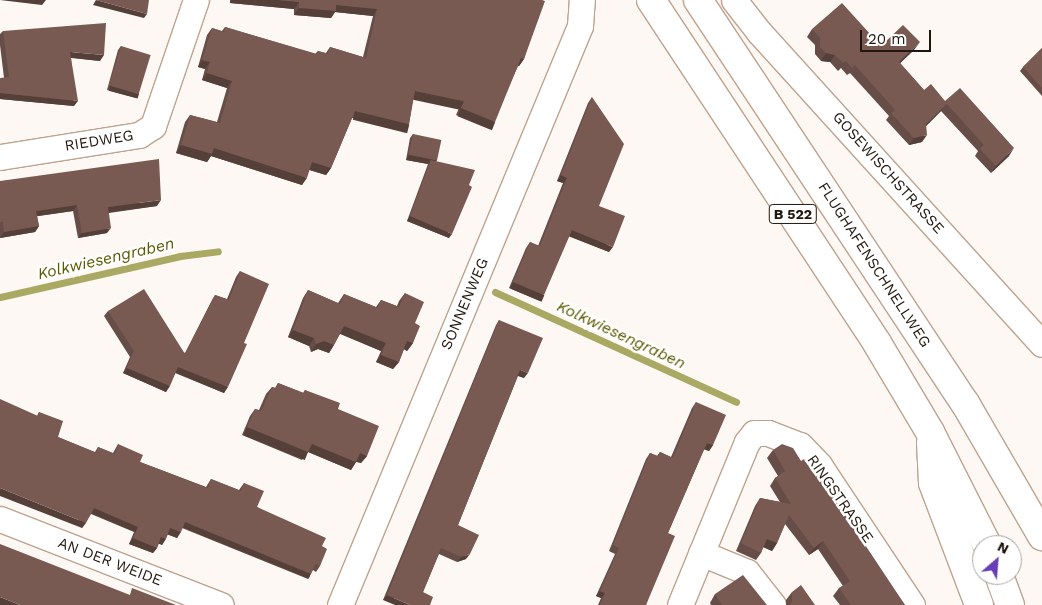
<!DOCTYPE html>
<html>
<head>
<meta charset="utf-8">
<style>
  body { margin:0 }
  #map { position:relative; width:1042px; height:605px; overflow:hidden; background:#fef8f4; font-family:"Work Sans",sans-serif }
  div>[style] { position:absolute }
  .stream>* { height:7px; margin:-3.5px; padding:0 3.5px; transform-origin:3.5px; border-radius:3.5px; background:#a9a963 }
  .roads { filter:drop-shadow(1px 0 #bea38f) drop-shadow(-1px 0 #bea38f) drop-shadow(0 1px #bea38f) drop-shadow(0 -1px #bea38f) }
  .minor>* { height:25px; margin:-12.5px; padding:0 12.5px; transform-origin:12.5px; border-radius:12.5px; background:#fff }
  .highway>* { height:28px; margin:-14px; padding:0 14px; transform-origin:14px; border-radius:14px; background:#fff }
  .wall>* { inset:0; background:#674d47 }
  .shaded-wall>* { inset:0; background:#543f39; transform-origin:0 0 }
  .building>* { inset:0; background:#785a52; transform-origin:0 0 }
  span { translate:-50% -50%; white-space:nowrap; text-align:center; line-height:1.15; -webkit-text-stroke:5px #fff; paint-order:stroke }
  .shield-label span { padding:1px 4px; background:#fff; border:1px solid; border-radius:4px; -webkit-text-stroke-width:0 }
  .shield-label { font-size:14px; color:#20160f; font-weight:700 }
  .street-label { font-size:15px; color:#20160f }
  .water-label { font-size:16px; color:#5b5900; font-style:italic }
  .north { position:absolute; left:972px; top:535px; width:50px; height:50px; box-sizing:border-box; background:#fff; border:1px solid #a6a29f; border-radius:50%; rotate:27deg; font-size:14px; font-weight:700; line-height:20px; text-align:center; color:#20160f }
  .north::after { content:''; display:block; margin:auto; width:18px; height:22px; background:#673eb6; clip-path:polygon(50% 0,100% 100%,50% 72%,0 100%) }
  .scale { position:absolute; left:860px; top:30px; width:71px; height:22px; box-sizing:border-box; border:2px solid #20160f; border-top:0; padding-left:6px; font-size:15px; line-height:18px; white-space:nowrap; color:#20160f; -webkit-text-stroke:4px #fff; paint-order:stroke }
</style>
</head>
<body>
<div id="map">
  <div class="stream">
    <div style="left:495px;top:292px;width:265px;rotate:24.5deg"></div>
    <div style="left:0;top:297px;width:185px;rotate:-12.8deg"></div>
    <div style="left:180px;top:256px;width:38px;rotate:-7deg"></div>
  </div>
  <div class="roads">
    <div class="minor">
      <div style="left:734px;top:0;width:41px;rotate:52deg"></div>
      <div style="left:759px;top:32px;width:421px;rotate:47.8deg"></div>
      <div style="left:0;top:157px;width:141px;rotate:-9deg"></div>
      <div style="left:139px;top:135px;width:17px;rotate:-33deg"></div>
      <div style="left:153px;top:126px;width:133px;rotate:-71.2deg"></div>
      <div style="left:0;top:519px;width:237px;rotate:21.3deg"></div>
      <div style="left:701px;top:553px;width:50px;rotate:22.4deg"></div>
      <div style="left:747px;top:572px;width:42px;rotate:51.8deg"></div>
      <div style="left:340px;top:605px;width:627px;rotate:-67.49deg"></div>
      <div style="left:580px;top:26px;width:26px;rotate:-86deg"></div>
      <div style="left:680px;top:605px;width:176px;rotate:-67.7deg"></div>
      <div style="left:747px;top:442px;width:11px;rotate:-52deg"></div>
      <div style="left:754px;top:433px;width:14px"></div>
      <div style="left:768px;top:433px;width:34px;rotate:21deg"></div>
      <div style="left:800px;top:445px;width:28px;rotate:46deg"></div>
      <div style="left:819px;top:465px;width:168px;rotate:56.4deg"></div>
    </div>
    <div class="highway">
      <div style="left:651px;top:0;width:411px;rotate:56.6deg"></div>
      <div style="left:877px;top:343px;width:104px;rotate:59.2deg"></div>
      <div style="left:930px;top:432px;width:127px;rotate:63.2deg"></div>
      <div style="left:698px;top:0;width:483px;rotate:56.5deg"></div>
      <div style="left:965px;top:403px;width:154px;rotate:59.9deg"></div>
      <div style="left:931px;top:443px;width:40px;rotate:87.1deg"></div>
      <div style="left:933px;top:483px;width:130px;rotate:69.3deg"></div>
      <div style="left:999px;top:575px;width:32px;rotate:70deg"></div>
    </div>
  </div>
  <div class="wall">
    <div style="clip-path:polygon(230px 0,542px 0,524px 59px,519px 66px,518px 66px,490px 129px,456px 115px,459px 108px,413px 99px,409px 124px,404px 131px,352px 118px,331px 168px,326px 175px,309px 170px,302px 185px,211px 156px,207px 162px,176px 153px,185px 122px,190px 115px,217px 122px,227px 88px,202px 80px,205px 69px,198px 67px,207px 35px,212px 28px,222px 31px,225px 27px,315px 54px,318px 51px,326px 53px,330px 47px,363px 57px,373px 16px,335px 12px,331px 18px,294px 15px,294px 9px,230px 3px)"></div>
    <div style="clip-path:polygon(812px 29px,881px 46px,914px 50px,900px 63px,924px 90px,945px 101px,1009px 156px,991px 173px,975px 156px,978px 151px,941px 111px,926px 126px,922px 142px,909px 145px,886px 120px,889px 116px,850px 73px,847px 75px,841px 68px,838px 71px,830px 62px,821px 61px,815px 54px,815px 45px,807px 37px)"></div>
    <div style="clip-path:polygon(3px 31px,100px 61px,71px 58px,74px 106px,0 99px,0 78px,4px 78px,0 45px,0 34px)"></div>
    <div style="clip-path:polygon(121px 46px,139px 94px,136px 98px,107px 90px,118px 50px)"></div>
    <div style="clip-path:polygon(1042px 48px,1042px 96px,1020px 71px,1023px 67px)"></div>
    <div style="clip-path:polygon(592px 97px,599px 206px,609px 252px,569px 236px,540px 301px,509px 288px,526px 248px,530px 242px,538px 246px,563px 183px,557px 181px,588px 103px)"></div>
    <div style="clip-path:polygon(413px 134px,436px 161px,449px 238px,407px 221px,428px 164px,406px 160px,410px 138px)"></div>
    <div style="clip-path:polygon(0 181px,157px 206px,109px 213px,107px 233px,78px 238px,73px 211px,37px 216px,39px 226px,35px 232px,0 238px)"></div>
    <div style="clip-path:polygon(240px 271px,244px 343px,224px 393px,175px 373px,166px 392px,123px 373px,130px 357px,104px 316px,108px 311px,185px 353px,212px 300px,215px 295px,227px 299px,236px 277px)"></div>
    <div style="clip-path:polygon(308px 290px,338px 303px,344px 294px,376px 307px,381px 300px,397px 306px,399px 301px,405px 293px,415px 323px,413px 343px,407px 351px,404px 349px,399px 362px,393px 369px,376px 362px,381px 351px,340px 334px,329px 353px,318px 349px,311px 352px,309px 346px,288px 337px,303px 298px)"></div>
    <div style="clip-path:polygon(499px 320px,524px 378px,518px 376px,458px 525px,466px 559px,457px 562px,439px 554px,423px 592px,383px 600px,496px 325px)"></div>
    <div style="clip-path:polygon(278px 383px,303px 393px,305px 390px,338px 409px,367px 456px,361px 463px,356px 462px,351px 470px,308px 452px,302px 460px,242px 435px,250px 416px,255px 409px,259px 410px,266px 394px,272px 387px,275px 388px)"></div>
    <div style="clip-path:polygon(696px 402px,713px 445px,709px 451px,704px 449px,668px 533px,646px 605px,598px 605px,601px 598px,596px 596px,615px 554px,609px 551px,646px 459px,650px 453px,657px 456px,660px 452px,671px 457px,692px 408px)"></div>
    <div style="clip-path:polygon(39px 412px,58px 437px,95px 452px,98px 447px,113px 453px,118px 444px,140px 462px,206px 487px,211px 479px,239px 490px,244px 483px,257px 507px,322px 546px,320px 566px,316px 572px,313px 570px,308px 579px,182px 528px,177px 538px,168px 534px,162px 545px,159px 543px,157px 548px,153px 553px,129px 544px,134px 532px,91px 514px,82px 528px,37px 416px)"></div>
    <div style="clip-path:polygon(773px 450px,801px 461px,905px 605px,840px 605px,833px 596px,839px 588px,843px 586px,818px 549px,809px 555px,785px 524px,777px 543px,772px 551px,763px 547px,761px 553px,756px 560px,736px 551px,755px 506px,760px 498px,780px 502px,770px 486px,775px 478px,778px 476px,767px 458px)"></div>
    <div style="clip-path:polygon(792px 592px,815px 605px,786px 605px,786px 600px)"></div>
    <div style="clip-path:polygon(715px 594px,767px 605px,711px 605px,710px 603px)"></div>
  </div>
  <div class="shaded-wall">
    <div style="clip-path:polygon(0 0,46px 0,42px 5px)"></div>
    <div style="clip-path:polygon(96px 0,147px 14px,144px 18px,93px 5px)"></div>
    <div style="clip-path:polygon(232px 0,277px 0,299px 2px,294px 9px,230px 3px)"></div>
    <div style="clip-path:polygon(336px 5px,377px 9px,373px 16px,335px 12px,331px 18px,294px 15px,299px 8px)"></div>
    <div style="clip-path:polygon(920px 42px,914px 50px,894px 69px,899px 62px)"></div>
    <div style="clip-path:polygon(70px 52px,104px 55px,100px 61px,66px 57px)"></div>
    <div style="clip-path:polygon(826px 53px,835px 55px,830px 62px,821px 61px)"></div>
    <div style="clip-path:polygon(521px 58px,524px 59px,519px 66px,516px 65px)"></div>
    <div style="clip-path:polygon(202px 60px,210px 62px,205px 69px,198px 67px)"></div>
    <div style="clip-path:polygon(207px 73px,232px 81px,227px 88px,202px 80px)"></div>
    <div style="left:110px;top:86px;width:30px;height:5px;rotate:15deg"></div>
    <div style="left:415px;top:91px;width:50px;height:9px;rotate:12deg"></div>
    <div style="clip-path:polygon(0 93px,78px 101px,74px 106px,0 99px)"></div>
    <div style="clip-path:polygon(947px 104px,941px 111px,921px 131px,926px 124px)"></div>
    <div style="left:461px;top:108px;width:37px;height:9px;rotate:22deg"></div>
    <div style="left:355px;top:111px;width:56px;height:9px;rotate:14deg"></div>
    <div style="clip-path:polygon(927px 135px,922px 142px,909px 145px,914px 138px)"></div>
    <div style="clip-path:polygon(181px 145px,214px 148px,307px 178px,302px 185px,211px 156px,207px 162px,176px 153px)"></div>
    <div style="clip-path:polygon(1014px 148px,1009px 156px,991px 173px,996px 166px)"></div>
    <div style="clip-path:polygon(409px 155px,437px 160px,434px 165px,431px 160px,428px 164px,406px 160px)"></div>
    <div style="clip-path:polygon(312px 162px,331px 168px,326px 175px,307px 169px)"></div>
    <div style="clip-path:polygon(561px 175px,567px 178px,563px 183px,557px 181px)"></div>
    <div style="clip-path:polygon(161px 200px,157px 206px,104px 213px,108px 207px)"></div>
    <div style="clip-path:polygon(77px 205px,73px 211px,32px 217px,36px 211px)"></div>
    <div style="clip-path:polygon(410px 216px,452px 234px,449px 238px,407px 221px)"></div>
    <div style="clip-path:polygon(39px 226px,35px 232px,0 238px,4px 232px)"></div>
    <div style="clip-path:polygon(111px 228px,107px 233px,78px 238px,82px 233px)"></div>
    <div style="clip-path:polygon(572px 230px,613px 247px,609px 252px,568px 236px)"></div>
    <div style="left:513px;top:282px;width:34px;height:7px;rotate:23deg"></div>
    <div style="clip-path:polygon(344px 326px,386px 343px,381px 351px,339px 333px)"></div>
    <div style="clip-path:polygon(293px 330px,314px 338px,309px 346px,288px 337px)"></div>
    <div style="clip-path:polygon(324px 341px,334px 345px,329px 353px,318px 349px,311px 352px,316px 344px)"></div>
    <div style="clip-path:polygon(407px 341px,413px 343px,407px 351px,402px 348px)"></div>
    <div style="clip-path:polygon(381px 355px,399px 362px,393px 369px,376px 362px)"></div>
    <div style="clip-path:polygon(178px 367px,228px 387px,224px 393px,174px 372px)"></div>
    <div style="clip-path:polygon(127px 368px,170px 386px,166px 392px,123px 373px)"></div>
    <div style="clip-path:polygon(520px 370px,528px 373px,524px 378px,516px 375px)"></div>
    <div style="left:247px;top:427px;width:66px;height:9px;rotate:22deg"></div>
    <div style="clip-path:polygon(707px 443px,713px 445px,709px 451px,703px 449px)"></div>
    <div style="clip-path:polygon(312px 444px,356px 462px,351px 470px,306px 451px)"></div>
    <div style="clip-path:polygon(360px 453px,367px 456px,361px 463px,355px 461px)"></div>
    <div style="clip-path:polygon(0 488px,86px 523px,82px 528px,0 496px)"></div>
    <div style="left:94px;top:508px;width:48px;height:6px;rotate:23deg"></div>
    <div style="left:185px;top:522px;width:136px;height:6px;rotate:22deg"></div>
    <div style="clip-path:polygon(170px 528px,181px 532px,177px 538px,166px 534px)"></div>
    <div style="clip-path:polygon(161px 537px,166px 539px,162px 545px,157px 543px)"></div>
    <div style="clip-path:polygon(133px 538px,157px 548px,153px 553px,129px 544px)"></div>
    <div style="clip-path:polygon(767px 539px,777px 543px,772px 551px,761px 546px)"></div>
    <div style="clip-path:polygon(823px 541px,818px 549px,809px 555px,814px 548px)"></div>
    <div style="clip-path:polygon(470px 554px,466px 559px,457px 562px,461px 557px)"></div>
    <div style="clip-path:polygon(600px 591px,605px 593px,601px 598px,596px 596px)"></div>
    <div style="clip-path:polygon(387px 595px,410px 605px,395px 605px,383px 600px)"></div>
    <div style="clip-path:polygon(0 597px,20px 605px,0 605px)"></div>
  </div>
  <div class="building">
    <div style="clip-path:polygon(96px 0,149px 0,147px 14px)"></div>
    <div style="clip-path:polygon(277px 0,542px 0,545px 1px,524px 59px,521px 58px,495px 122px,461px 108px,464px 101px,415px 91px,409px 124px,355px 111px,331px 168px,312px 162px,307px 178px,214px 148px,212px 154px,181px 145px,190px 115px,220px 123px,232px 81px,207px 73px,210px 62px,202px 60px,212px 28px,224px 32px,225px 27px,317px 54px,318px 51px,328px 54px,330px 47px,366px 58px,377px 9px,336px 5px,336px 11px,299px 8px,299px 2px)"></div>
    <div style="clip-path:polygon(842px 3px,881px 46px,903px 25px,920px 42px,899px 62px,924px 90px,931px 84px,945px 101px,960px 88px,1014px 148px,996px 166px,980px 149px,984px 145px,947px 104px,926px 124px,927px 135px,914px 138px,891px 113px,895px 110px,855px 65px,852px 68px,846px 61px,843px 63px,835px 55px,826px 53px,820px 47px,820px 38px,812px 29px)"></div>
    <div style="clip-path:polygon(106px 23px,104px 55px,70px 52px,78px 101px,0 93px,0 78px,9px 77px,3px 31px)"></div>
    <div style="left:121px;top:46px;width:31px;height:41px;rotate:17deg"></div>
    <div style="clip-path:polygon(1042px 48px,1042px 88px,1023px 67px)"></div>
    <div style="clip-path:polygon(592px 97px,624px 144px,599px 206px,625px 216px,613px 247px,572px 230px,544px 295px,513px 282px,530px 242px,540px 246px,567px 178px,561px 175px)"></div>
    <div style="left:413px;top:134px;width:29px;height:21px;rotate:12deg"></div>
    <div style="clip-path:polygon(159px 159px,161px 200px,108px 207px,111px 228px,82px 233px,77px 205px,36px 211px,39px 226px,4px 232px,3px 222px,0 222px,0 181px)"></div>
    <div style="clip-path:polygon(431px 160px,475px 170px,469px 185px,472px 187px,452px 234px,410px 216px)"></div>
    <div style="clip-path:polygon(240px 271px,269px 284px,244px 343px,247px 344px,228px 387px,178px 367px,170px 386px,127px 368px,134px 351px,108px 311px,144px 289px,185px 354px,215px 295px,229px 300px)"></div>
    <div style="clip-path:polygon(308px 290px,340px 304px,344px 294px,378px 308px,381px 300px,399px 307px,405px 293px,424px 302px,415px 323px,420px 326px,413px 343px,407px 341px,399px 362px,381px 355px,386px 343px,344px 326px,334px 345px,324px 341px,316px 344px,314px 338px,293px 330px)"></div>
    <div style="clip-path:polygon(499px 320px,543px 338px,528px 373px,520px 370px,458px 525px,479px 535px,470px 554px,461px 557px,441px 548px,423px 592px,433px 597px,430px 605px,410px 605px,387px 595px)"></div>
    <div style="clip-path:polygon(278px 383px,304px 393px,305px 390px,340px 403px,338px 409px,379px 426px,367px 456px,360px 453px,356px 462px,312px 444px,308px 452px,247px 427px,255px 409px,261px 411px,272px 387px,276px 388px)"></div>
    <div style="clip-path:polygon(0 399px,38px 416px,39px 412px,63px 421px,58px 437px,96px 453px,98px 447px,115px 454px,118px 444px,143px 455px,140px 462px,208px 488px,211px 479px,241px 491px,244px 483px,264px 491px,257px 507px,326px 538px,322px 546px,327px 549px,320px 566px,315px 564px,311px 574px,185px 522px,181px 532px,170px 528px,166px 539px,161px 537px,157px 548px,133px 538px,138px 527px,94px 508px,86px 523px,0 488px)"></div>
    <div style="clip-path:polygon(696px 402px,726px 415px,713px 445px,707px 443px,668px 533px,675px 536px,646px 605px,600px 605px,605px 593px,600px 591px,619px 548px,613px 545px,650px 453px,658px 456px,660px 452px,673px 458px)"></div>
    <div style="clip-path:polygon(782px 444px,793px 448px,801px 461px,804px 459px,814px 473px,816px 471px,905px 605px,851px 605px,839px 588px,850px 581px,823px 541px,814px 548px,789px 515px,777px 543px,767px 539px,761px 553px,741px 543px,760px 498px,791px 504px,775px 478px,785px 471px,773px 450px)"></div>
    <div style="clip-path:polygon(0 544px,130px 595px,132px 588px,176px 605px,20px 605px,0 597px)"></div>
    <div style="clip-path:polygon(743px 575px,767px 605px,722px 605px,715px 594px)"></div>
    <div style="clip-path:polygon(801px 585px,815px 605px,790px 605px,792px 602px,792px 592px)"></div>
  </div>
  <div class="shield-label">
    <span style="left:793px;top:214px">B 522</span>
  </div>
  <div class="street-label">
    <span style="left:99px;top:141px;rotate:-9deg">RIEDWEG</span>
    <span style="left:888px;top:173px;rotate:48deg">GOSEWISCHSTRASSE</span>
    <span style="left:874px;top:265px;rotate:57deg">FLUGHAFENSCHNELLWEG</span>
    <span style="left:465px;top:304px;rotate:-67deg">SONNENWEG</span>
    <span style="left:840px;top:499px;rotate:55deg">RINGSTRASSE</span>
    <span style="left:110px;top:562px;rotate:21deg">AN DER WEIDE</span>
  </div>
  <div class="water-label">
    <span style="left:106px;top:259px;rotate:-13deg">Kolkwiesengraben</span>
    <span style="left:621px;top:335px;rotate:25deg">Kolkwiesengraben</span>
  </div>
  <div class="north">N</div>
  <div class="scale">20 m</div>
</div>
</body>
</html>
